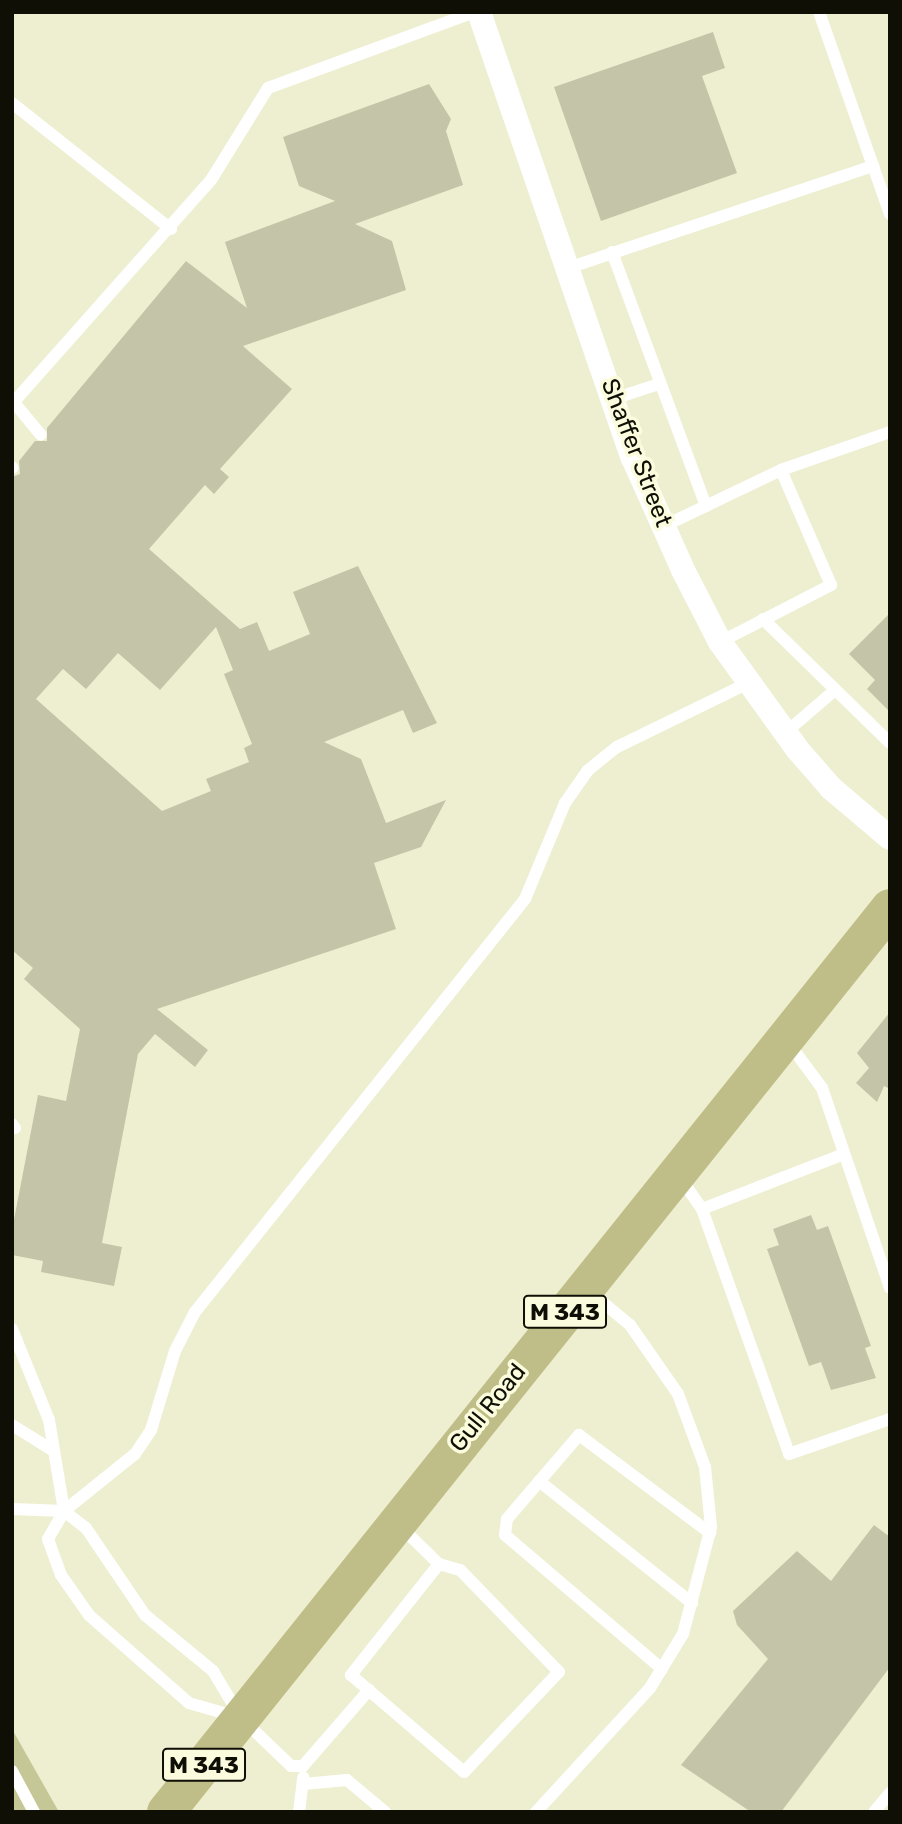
<!DOCTYPE html>
<html>
<head>
<meta charset="utf-8">
<style>
  body { margin:0 }
  #map { position:relative; width:902px; height:1824px; overflow:hidden; background:#eeefd0; font-family:Rubik,sans-serif }
  div>[style] { position:absolute }
  .green>* { inset:0; background:#c6c796 }
  .building>* { inset:0; background:#c4c5a8 }
  .service>* { height:12px; margin:-6px; padding:0 6px; transform-origin:6px; border-radius:6px; background:#fff }
  .minor>* { height:24px; margin:-12px; padding:0 12px; transform-origin:12px; border-radius:12px; background:#fff }
  .primary>* { height:38px; margin:-19px; padding:0 19px; transform-origin:19px; border-radius:19px; background:#bfbe88 }
  span { translate:-50% -50%; white-space:nowrap; text-align:center; line-height:1.15; -webkit-text-stroke:7px #fbfcde; paint-order:stroke }
  .shield-label span { padding:2px 5px; background:#fbfcde; border:2px solid; border-radius:5px; -webkit-text-stroke-width:0 }
  .shield-label { font-size:23px; color:#0f0f05; font-weight:700 }
  .street-label { font-size:24px; color:#0f0f05 }
  .frame { position:absolute; inset:0; border:14px solid #0f0f05; pointer-events:none }
</style>
</head>
<body>
<div id="map">
  <div class="green">
    <div style="clip-path:polygon(12px 1729px,59px 1812px,12px 1812px)"></div>
  </div>
  <div class="building">
    <div style="clip-path:polygon(713px 32px,725px 68px,702px 76px,737px 173px,601px 221px,554px 87px)"></div>
    <div style="clip-path:polygon(evenodd,429px 84px,451px 119px,446px 131px,463px 185px,355px 224px,392px 241px,406px 290px,243px 346px,292px 389px,220px 469px,229px 477px,214px 494px,205px 485px,149px 549px,240px 629px,257px 622px,269px 651px,310px 634px,293px 592px,358px 566px,437px 723px,413px 733px,403px 710px,324px 742px,361px 759px,386px 823px,446px 800px,421px 847px,374px 863px,396px 929px,157px 1009px,208px 1050px,195px 1067px,155px 1034px,138px 1054px,102px 1243px,122px 1247px,114px 1286px,41px 1272px,43px 1261px,12px 1255px,12px 1230px,38px 1095px,66px 1101px,80px 1029px,24px 979px,33px 968px,12px 950px,12px 477px,20px 474px,19px 461px,35px 441px,47px 441px,47px 428px,186px 261px,247px 308px,225px 242px,335px 201px,299px 186px,283px 137px,429px 84px,216px 627px,233px 670px,224px 674px,252px 744px,244px 748px,249px 762px,206px 779px,211px 791px,162px 811px,36px 699px,63px 669px,86px 689px,118px 653px,160px 690px,216px 627px)"></div>
    <div style="clip-path:polygon(890px 613px,890px 712px,867px 689px,875px 680px,849px 654px)"></div>
    <div style="clip-path:polygon(890px 1012px,890px 1089px,884px 1086px,877px 1102px,856px 1083px,869px 1068px,857px 1053px)"></div>
    <div style="clip-path:polygon(811px 1215px,817px 1230px,828px 1226px,871px 1346px,865px 1348px,876px 1378px,831px 1390px,821px 1362px,809px 1366px,767px 1249px,779px 1245px,773px 1229px)"></div>
    <div style="clip-path:polygon(874px 1525px,890px 1537px,890px 1667px,781px 1812px,751px 1812px,681px 1765px,768px 1659px,737px 1625px,733px 1611px,797px 1551px,831px 1581px)"></div>
  </div>
  <div class="service">
    <div style="left:12px;top:103px;width:203px;rotate:38.4deg"></div>
    <div style="left:873px;top:166px;width:51px;rotate:70.5deg"></div>
    <div style="left:612px;top:252px;width:271px;rotate:69.7deg"></div>
    <div style="left:568px;top:268px;width:322px;rotate:-18.5deg"></div>
    <div style="left:873px;top:166px;width:163px;rotate:-109.3deg"></div>
    <div style="left:613px;top:399px;width:48px;rotate:-18.1deg"></div>
    <div style="left:12px;top:400px;width:45px;rotate:50.4deg"></div>
    <div style="left:12px;top:404px;width:300px;rotate:-48.4deg"></div>
    <div style="left:211px;top:180px;width:108px;rotate:-58.2deg"></div>
    <div style="left:268px;top:88px;width:221px;rotate:-20.2deg"></div>
    <div style="left:12px;top:467px;width:1px;rotate:45deg"></div>
    <div style="left:664px;top:526px;width:130px;rotate:-25.6deg"></div>
    <div style="left:763px;top:619px;width:177px;rotate:44.3deg"></div>
    <div style="left:720px;top:642px;width:125px;rotate:-27.2deg"></div>
    <div style="left:831px;top:585px;width:125px;rotate:-113.5deg"></div>
    <div style="left:781px;top:470px;width:115px;rotate:-19.2deg"></div>
    <div style="left:785px;top:733px;width:66px;rotate:-40.7deg"></div>
    <div style="left:788px;top:1042px;width:57px;rotate:53.5deg"></div>
    <div style="left:822px;top:1088px;width:211px;rotate:71.2deg"></div>
    <div style="left:12px;top:1124px;width:5px;rotate:53deg"></div>
    <div style="left:681px;top:1179px;width:37px;rotate:55deg"></div>
    <div style="left:702px;top:1209px;width:260px;rotate:70.4deg"></div>
    <div style="left:789px;top:1454px;width:107px;rotate:-19.1deg"></div>
    <div style="left:702px;top:1209px;width:152px;rotate:-21.2deg"></div>
    <div style="left:12px;top:1329px;width:98px;rotate:67.9deg"></div>
    <div style="left:49px;top:1420px;width:92px;rotate:80.6deg"></div>
    <div style="left:12px;top:1425px;width:49px;rotate:31.8deg"></div>
    <div style="left:539px;top:1481px;width:196px;rotate:38.6deg"></div>
    <div style="left:12px;top:1509px;width:52px;rotate:2.2deg"></div>
    <div style="left:64px;top:1511px;width:28px;rotate:38deg"></div>
    <div style="left:86px;top:1528px;width:105px;rotate:55.9deg"></div>
    <div style="left:145px;top:1615px;width:88px;rotate:39.5deg"></div>
    <div style="left:213px;top:1671px;width:55px;rotate:59.2deg"></div>
    <div style="left:241px;top:1718px;width:69px;rotate:43.8deg"></div>
    <div style="left:291px;top:1766px;width:12px"></div>
    <div style="left:303px;top:1766px;width:101px;rotate:-49deg"></div>
    <div style="left:400px;top:1526px;width:54px;rotate:44.3deg"></div>
    <div style="left:439px;top:1564px;width:142px;rotate:128.4deg"></div>
    <div style="left:351px;top:1675px;width:149px;rotate:40.6deg"></div>
    <div style="left:464px;top:1772px;width:138px;rotate:-46.5deg"></div>
    <div style="left:559px;top:1672px;width:142px;rotate:-134.1deg"></div>
    <div style="left:460px;top:1570px;width:22px;rotate:-164deg"></div>
    <div style="left:662px;top:1669px;width:206px;rotate:-139.5deg"></div>
    <div style="left:505px;top:1535px;width:16px;rotate:-83deg"></div>
    <div style="left:507px;top:1519px;width:111px;rotate:-49.4deg"></div>
    <div style="left:579px;top:1435px;width:164px;rotate:36.8deg"></div>
    <div style="left:234px;top:1716px;width:47px;rotate:-163.9deg"></div>
    <div style="left:189px;top:1703px;width:133px;rotate:-138.7deg"></div>
    <div style="left:89px;top:1615px;width:49px;rotate:-125deg"></div>
    <div style="left:61px;top:1575px;width:38px;rotate:-110deg"></div>
    <div style="left:48px;top:1539px;width:32px;rotate:-60deg"></div>
    <div style="left:64px;top:1511px;width:91px;rotate:-38.8deg"></div>
    <div style="left:135px;top:1454px;width:29px;rotate:-56deg"></div>
    <div style="left:151px;top:1430px;width:83px;rotate:-73.1deg"></div>
    <div style="left:175px;top:1351px;width:44px;rotate:-62.9deg"></div>
    <div style="left:195px;top:1312px;width:529px;rotate:-51.37deg"></div>
    <div style="left:525px;top:899px;width:104px;rotate:-67.4deg"></div>
    <div style="left:565px;top:803px;width:39px;rotate:-55deg"></div>
    <div style="left:587px;top:771px;width:38px;rotate:-39deg"></div>
    <div style="left:617px;top:747px;width:146px;rotate:-26deg"></div>
    <div style="left:12px;top:1771px;width:47px;rotate:61.8deg"></div>
    <div style="left:303px;top:1784px;width:44px;rotate:-5.2deg"></div>
    <div style="left:347px;top:1780px;width:50px;rotate:40.1deg"></div>
    <div style="left:299px;top:1812px;width:35px;rotate:-83deg"></div>
    <div style="left:536px;top:1812px;width:168px;rotate:-47.4deg"></div>
    <div style="left:650px;top:1688px;width:63px;rotate:-58.6deg"></div>
    <div style="left:683px;top:1634px;width:111px;rotate:-75.3deg"></div>
    <div style="left:711px;top:1527px;width:60px;rotate:-95.7deg"></div>
    <div style="left:705px;top:1467px;width:78px;rotate:-110.3deg"></div>
    <div style="left:678px;top:1394px;width:84px;rotate:-124.8deg"></div>
    <div style="left:630px;top:1325px;width:55px;rotate:-140.2deg"></div>
    <div style="left:874px;top:1812px;width:25px;rotate:-50deg"></div>
  </div>
  <div class="minor">
    <div style="left:479px;top:12px;width:472px;rotate:71deg"></div>
    <div style="left:633px;top:458px;width:123px;rotate:65.9deg"></div>
    <div style="left:683px;top:570px;width:81px;rotate:62.8deg"></div>
    <div style="left:720px;top:642px;width:133px;rotate:54.2deg"></div>
    <div style="left:798px;top:750px;width:50px;rotate:49deg"></div>
    <div style="left:831px;top:788px;width:77px;rotate:40.3deg"></div>
  </div>
  <div class="primary">
    <div style="left:166px;top:1812px;width:1158px;rotate:-51.31deg"></div>
  </div>
  <div class="shield-label">
    <span style="left:565px;top:1312px">M 343</span>
    <span style="left:204px;top:1765px">M 343</span>
  </div>
  <div class="street-label">
    <span style="left:636px;top:453px;rotate:69deg">Shaffer Street</span>
    <span style="left:488px;top:1408px;rotate:-51deg">Gull Road</span>
  </div>
  <div class="frame"></div>
</div>
</body>
</html>
